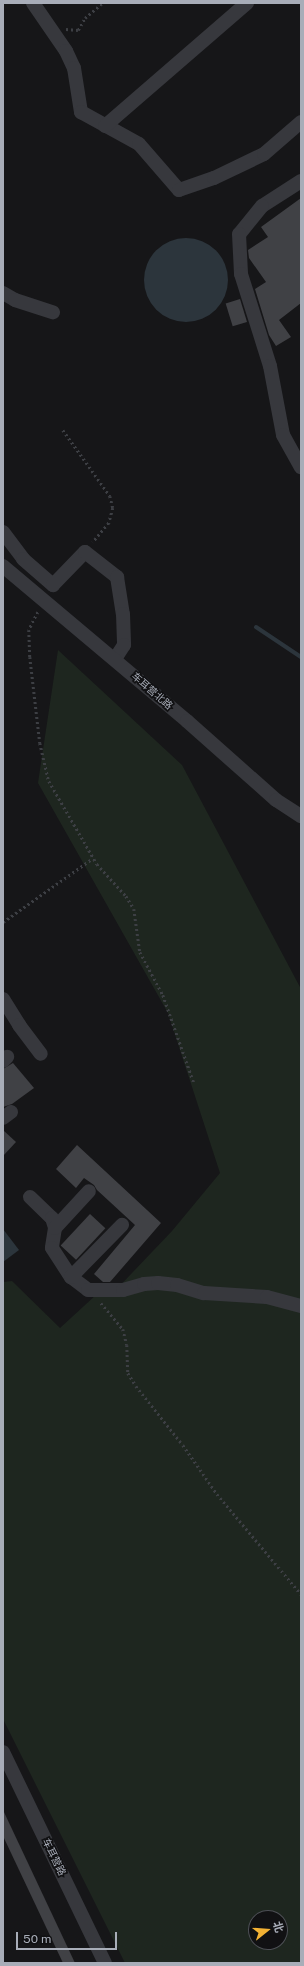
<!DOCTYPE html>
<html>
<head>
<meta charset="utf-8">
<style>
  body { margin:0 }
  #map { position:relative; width:304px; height:1966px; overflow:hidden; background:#161618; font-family:"Public Sans","Noto Sans SC",sans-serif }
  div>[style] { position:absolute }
  .green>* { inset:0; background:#1e261f }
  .water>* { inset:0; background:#2c353c }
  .round { border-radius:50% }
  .stream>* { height:4px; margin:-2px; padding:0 2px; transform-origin:2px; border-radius:2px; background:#2c353c }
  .building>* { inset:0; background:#404145; transform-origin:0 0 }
  .path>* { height:2.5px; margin-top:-1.25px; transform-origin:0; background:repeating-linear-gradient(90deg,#3d3f44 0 2px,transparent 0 5px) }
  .minor>* { height:14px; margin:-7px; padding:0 7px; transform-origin:7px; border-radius:7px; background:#37383d }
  span { translate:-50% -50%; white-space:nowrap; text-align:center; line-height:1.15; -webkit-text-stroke:3.5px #111113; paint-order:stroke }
  .street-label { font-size:10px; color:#a8adb8 }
  .frame { position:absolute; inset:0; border:4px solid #a8adb8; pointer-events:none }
  .north { position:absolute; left:248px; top:1910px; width:40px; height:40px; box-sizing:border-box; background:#111113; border:1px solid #4d4f55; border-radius:50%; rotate:73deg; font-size:11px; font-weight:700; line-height:16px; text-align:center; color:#a8adb8 }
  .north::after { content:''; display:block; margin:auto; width:14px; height:18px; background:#f2b134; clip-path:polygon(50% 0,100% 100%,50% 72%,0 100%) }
  .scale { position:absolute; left:16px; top:1932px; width:101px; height:18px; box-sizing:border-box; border:2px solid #a8adb8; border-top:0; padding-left:5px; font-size:12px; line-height:14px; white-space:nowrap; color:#a8adb8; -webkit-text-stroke:3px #111113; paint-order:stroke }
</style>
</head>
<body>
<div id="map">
  <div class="green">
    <div style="clip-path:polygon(evenodd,58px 650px,182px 765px,301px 989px,301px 1963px,125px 1963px,3px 1719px,3px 1282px,12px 1281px,60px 1328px,97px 1294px,112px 1294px,172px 1231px,220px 1173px,168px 1013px,38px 783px,58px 650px,256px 1918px,280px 1918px,280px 1942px,256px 1942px,256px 1918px)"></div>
  </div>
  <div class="water">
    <div class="round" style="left:144px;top:238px;width:84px;height:84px"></div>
    <div style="clip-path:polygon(3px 1229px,19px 1250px,3px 1262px)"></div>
  </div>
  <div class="stream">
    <div style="left:256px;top:627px;width:54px;rotate:33.7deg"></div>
  </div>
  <div class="building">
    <div style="clip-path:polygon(301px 198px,301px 303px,279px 320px,291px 337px,276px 346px,269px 335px,255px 289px,266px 282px,249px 258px,248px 250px,268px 237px,261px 227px)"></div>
    <div style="left:240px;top:299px;width:24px;height:15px;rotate:73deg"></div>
    <div style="clip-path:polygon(13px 1063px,34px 1088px,12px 1104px,3px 1107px,3px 1069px)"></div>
    <div style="clip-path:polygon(3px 1130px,16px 1142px,3px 1156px)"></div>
    <div style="clip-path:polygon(77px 1145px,161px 1223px,110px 1282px,103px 1282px,94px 1274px,135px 1225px,97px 1190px,94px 1185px,84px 1178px,76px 1188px,56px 1169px)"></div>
    <div style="left:90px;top:1214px;width:21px;height:43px;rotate:43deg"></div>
    <div style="clip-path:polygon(3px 1810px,75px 1963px,63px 1963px,3px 1836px)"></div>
  </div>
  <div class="path">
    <div style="left:66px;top:29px;width:12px;rotate:5deg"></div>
    <div style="left:78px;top:30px;width:14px;rotate:-60deg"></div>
    <div style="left:85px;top:18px;width:23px;rotate:-41deg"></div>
    <div style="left:63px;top:430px;width:81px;rotate:54.5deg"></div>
    <div style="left:110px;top:496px;width:12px;rotate:76deg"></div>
    <div style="left:113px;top:508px;width:16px;rotate:105deg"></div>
    <div style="left:109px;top:523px;width:25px;rotate:130deg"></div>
    <div style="left:38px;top:612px;width:20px;rotate:117deg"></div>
    <div style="left:29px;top:630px;width:27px;rotate:88deg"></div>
    <div style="left:30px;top:657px;width:87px;rotate:83.4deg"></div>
    <div style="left:40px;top:743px;width:39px;rotate:77deg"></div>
    <div style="left:49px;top:781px;width:96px;rotate:60deg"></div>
    <div style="left:97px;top:864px;width:43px;rotate:47.8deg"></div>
    <div style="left:126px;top:896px;width:15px;rotate:58deg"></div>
    <div style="left:134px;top:909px;width:43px;rotate:82.1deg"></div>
    <div style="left:140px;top:952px;width:49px;rotate:61.9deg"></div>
    <div style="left:163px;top:995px;width:93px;rotate:70.6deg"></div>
    <div style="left:3px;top:922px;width:110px;rotate:-35.4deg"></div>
    <div style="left:101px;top:1303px;width:34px;rotate:50deg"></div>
    <div style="left:123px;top:1329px;width:16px;rotate:76deg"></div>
    <div style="left:127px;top:1345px;width:28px;rotate:88deg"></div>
    <div style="left:128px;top:1373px;width:15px;rotate:58deg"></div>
    <div style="left:136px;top:1386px;width:75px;rotate:51.5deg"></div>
    <div style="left:183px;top:1445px;width:60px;rotate:55.2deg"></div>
    <div style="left:217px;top:1494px;width:131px;rotate:50deg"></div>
  </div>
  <div class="minor">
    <div style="left:33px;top:3px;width:58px;rotate:55.5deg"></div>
    <div style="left:66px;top:51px;width:19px;rotate:65deg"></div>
    <div style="left:74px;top:68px;width:45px;rotate:81deg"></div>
    <div style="left:81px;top:112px;width:66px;rotate:28.9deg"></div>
    <div style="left:139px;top:144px;width:61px;rotate:49deg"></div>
    <div style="left:179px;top:190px;width:37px;rotate:-19deg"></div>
    <div style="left:214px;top:178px;width:55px;rotate:-25.6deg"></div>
    <div style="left:264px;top:154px;width:49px;rotate:-40.9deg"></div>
    <div style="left:105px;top:126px;width:188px;rotate:-40.9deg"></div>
    <div style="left:301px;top:181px;width:46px;rotate:147.3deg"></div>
    <div style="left:262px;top:206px;width:36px;rotate:129deg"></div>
    <div style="left:239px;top:234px;width:40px;rotate:87.1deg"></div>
    <div style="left:241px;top:274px;width:96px;rotate:72.5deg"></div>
    <div style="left:270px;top:366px;width:70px;rotate:79.3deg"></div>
    <div style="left:283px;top:435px;width:37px;rotate:61deg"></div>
    <div style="left:3px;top:293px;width:14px;rotate:30deg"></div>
    <div style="left:15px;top:300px;width:40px;rotate:18deg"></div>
    <div style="left:3px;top:532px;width:34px;rotate:53deg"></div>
    <div style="left:23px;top:559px;width:40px;rotate:41deg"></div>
    <div style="left:53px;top:585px;width:46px;rotate:-45.9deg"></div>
    <div style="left:85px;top:552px;width:41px;rotate:38deg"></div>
    <div style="left:117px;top:577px;width:37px;rotate:81deg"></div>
    <div style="left:123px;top:614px;width:31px;rotate:88deg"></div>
    <div style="left:124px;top:645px;width:17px;rotate:123deg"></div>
    <div style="left:3px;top:566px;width:241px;rotate:40.1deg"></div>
    <div style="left:187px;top:721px;width:119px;rotate:41.6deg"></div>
    <div style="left:276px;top:800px;width:30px;rotate:33deg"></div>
    <div style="left:3px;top:999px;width:31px;rotate:58deg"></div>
    <div style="left:19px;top:1025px;width:36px;rotate:53deg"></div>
    <div style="left:3px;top:1061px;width:6px;rotate:-45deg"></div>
    <div style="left:3px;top:1118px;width:10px;rotate:-37deg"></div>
    <div style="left:30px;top:1197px;width:30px;rotate:44deg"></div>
    <div style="left:52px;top:1218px;width:10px;rotate:73deg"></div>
    <div style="left:55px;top:1228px;width:20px;rotate:99deg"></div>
    <div style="left:52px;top:1248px;width:35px;rotate:57deg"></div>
    <div style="left:71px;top:1277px;width:21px;rotate:37deg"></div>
    <div style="left:88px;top:1290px;width:35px"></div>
    <div style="left:123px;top:1290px;width:22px;rotate:-16deg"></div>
    <div style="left:144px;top:1284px;width:14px;rotate:-4deg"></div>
    <div style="left:158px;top:1283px;width:19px;rotate:6deg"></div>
    <div style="left:177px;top:1285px;width:28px;rotate:17deg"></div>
    <div style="left:204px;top:1293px;width:63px;rotate:3.6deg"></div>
    <div style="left:267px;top:1297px;width:35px;rotate:15deg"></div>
    <div style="left:55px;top:1228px;width:50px;rotate:-47.4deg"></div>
    <div style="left:71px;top:1277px;width:73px;rotate:-45.6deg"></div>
    <div style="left:3px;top:1752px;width:234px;rotate:64.2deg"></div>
  </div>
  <div class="street-label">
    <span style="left:152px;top:691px;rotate:41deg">车耳营北路</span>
    <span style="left:54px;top:1857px;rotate:64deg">车耳营路</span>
  </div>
  <div class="frame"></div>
  <div class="north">北</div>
  <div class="scale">50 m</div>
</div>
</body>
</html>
